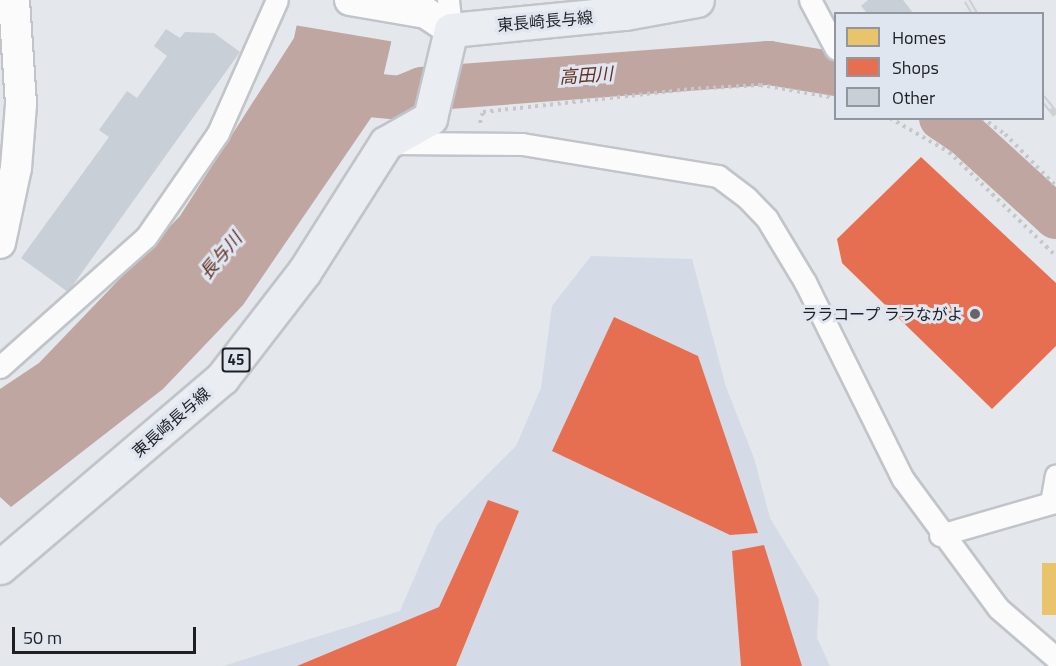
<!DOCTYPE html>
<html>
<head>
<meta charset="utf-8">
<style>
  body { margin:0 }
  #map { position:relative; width:1056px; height:666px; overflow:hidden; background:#e4e7ec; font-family:"Titillium Web","Noto Sans JP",sans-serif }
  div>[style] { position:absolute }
  .built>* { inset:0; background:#d4dbe6 }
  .water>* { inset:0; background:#bfa6a0 }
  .pier>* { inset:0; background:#e4e7ec }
  .homes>* { inset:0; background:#e9c46a; transform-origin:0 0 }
  .shops>* { inset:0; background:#e76f51 }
  .river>* { height:44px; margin:-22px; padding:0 22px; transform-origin:22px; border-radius:22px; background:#bfa6a0 }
  .building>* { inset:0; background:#c9cfd6 }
  .path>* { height:4px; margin-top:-2px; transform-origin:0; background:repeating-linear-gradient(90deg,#c7c7c9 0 3px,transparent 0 7.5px) }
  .roads { filter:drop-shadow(2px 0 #c1c4c8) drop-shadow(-2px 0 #c1c4c8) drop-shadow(0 2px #c1c4c8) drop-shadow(0 -2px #c1c4c8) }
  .street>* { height:21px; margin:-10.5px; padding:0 10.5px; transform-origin:10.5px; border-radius:10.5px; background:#fbfbfc }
  .secondary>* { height:30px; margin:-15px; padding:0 15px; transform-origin:15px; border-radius:15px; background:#fbfbfc }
  .primary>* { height:33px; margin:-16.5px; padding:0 16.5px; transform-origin:16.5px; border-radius:16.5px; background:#eaedf2 }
  .rail>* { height:7px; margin-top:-3.5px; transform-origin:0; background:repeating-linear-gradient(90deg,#e0e6f0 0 14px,#cecfd1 0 28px); box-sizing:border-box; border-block:2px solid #cecfd1 }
  .dots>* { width:16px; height:16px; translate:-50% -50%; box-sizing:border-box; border:3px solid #e0e6f0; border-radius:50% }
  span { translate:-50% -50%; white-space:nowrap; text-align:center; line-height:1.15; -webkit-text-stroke:6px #e0e6f0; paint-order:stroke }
  .shield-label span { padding:2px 4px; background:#e0e6f0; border:2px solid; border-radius:4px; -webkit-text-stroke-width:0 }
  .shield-label { font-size:15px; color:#1d1f23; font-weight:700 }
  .street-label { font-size:16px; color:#1d1f23 }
  .poi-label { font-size:16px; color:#1d1f23 }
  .right { translate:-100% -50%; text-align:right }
  .water-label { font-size:18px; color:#622f21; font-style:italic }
  .legend { position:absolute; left:834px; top:12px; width:210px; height:108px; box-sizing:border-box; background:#e0e6f0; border:2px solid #92969e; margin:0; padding:8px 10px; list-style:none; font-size:18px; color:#1d1f23 }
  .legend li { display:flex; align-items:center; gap:12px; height:30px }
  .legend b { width:30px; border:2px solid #92969e }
  .scale { position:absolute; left:12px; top:627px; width:184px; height:27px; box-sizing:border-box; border:3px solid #1d1f23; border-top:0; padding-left:8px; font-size:18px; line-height:21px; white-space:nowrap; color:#1d1f23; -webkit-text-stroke:4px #e0e6f0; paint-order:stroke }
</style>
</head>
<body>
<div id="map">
  <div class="built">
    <div style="clip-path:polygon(591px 256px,692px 259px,726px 387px,754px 458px,770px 518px,819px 599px,817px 638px,830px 666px,223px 666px,400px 611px,437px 525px,516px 446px,541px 388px,552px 306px)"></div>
  </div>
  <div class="water">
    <div style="clip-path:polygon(302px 0,401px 0,375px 112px,243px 305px,163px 389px,11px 507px,0 497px,0 389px,39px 363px,180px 216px,294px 38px)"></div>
  </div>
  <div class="pier">
    <div style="clip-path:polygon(299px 0,404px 0,395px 42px,294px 25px)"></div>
  </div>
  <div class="homes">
    <div style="left:1042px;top:563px;width:14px;height:52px"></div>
  </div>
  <div class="shops">
    <div style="clip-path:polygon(921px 157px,1056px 283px,1056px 346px,992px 409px,842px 263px,837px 239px)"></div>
    <div style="clip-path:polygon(614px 317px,698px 356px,758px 533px,730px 535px,552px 451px)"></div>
    <div style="clip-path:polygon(488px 500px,519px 511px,456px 666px,297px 666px,439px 607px)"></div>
    <div style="clip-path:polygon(764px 545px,802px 666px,741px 666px,732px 551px)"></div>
  </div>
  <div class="river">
    <div style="left:338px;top:92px;width:62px;rotate:5.5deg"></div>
    <div style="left:400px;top:98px;width:24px;rotate:-22deg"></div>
    <div style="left:422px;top:89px;width:348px;rotate:-4.3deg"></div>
    <div style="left:769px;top:63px;width:68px;rotate:9.3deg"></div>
    <div style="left:941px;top:118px;width:29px;rotate:34deg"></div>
    <div style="left:965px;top:134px;width:123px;rotate:42.4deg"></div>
  </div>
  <div class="building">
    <div style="clip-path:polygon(868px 0,903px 0,914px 14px,868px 14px,861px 6px)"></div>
    <div style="clip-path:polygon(166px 29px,180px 38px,185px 32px,214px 33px,240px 52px,68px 292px,21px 258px,109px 137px,99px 130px,127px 91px,137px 98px,167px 56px,154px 46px)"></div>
  </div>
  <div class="path">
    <div style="left:890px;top:118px;width:68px;rotate:30deg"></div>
    <div style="left:949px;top:152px;width:149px;rotate:44.2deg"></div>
    <div style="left:982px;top:118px;width:28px;rotate:35deg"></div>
    <div style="left:1005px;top:134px;width:73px;rotate:45.6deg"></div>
    <div style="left:480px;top:123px;width:11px;rotate:-75deg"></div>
    <div style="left:483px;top:112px;width:209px;rotate:-6.3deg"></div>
    <div style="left:691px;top:89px;width:69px;rotate:-3.3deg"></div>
    <div style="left:760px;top:85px;width:77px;rotate:9.7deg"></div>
  </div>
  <div class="roads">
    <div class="street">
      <div style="left:448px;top:0;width:30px;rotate:84deg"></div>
      <div style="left:810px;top:0;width:55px;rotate:62deg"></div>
      <div style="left:392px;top:143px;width:130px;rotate:0.4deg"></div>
      <div style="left:522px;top:144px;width:199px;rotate:9.3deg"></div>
      <div style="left:718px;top:176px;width:36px;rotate:37deg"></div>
      <div style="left:747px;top:198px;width:29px;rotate:46deg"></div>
      <div style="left:767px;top:219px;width:74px;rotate:58.9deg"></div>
      <div style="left:805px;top:282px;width:220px;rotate:63.6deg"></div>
      <div style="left:903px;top:479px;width:160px;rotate:53.6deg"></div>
      <div style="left:998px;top:608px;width:77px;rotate:40.8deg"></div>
      <div style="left:0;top:367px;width:195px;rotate:-41.7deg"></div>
      <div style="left:146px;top:237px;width:126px;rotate:-55.3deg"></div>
      <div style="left:218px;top:133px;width:145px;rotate:-66.1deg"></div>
      <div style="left:940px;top:535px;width:116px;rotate:-16.1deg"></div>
      <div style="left:1051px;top:503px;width:28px;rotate:-80deg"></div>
    </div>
    <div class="secondary">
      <div style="left:350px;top:0;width:77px;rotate:9.7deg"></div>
      <div style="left:426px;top:13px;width:30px;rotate:34deg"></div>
      <div style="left:0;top:243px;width:77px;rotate:-78deg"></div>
      <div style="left:16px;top:168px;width:64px;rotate:-85.5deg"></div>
      <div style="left:21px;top:104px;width:104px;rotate:-93.9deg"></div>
    </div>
    <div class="primary">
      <div style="left:0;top:567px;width:292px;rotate:-40.4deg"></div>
      <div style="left:222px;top:378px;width:134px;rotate:-52.3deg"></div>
      <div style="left:304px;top:272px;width:153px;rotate:-57.6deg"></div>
      <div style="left:386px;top:143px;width:51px;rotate:-29.6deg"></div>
      <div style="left:430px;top:118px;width:90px;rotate:-76.6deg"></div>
      <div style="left:451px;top:30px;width:175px;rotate:-5.6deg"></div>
      <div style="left:625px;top:13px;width:73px;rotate:-10.2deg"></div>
    </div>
  </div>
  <div class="rail">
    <div style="left:967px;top:0;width:16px;rotate:60deg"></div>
    <div style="left:1042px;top:97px;width:22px;rotate:51deg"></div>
  </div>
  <div class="dots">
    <div style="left:975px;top:314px;background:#636569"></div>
  </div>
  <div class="shield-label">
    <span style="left:236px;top:360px">45</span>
  </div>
  <div class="street-label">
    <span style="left:545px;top:21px;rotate:-5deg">東長崎長与線</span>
    <span style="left:171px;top:422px;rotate:-41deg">東長崎長与線</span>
  </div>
  <div class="poi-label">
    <span class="right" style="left:963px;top:314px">ララコープ ララながよ</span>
  </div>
  <div class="water-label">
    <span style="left:586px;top:76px;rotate:-4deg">高田川</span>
    <span style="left:221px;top:256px;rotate:-50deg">長与川</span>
  </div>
  <ul class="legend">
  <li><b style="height:16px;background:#e9c46a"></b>Homes</li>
  <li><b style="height:16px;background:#e76f51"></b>Shops</li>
  <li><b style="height:16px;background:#c9cfd6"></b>Other</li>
  </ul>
  <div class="scale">50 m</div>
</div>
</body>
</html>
